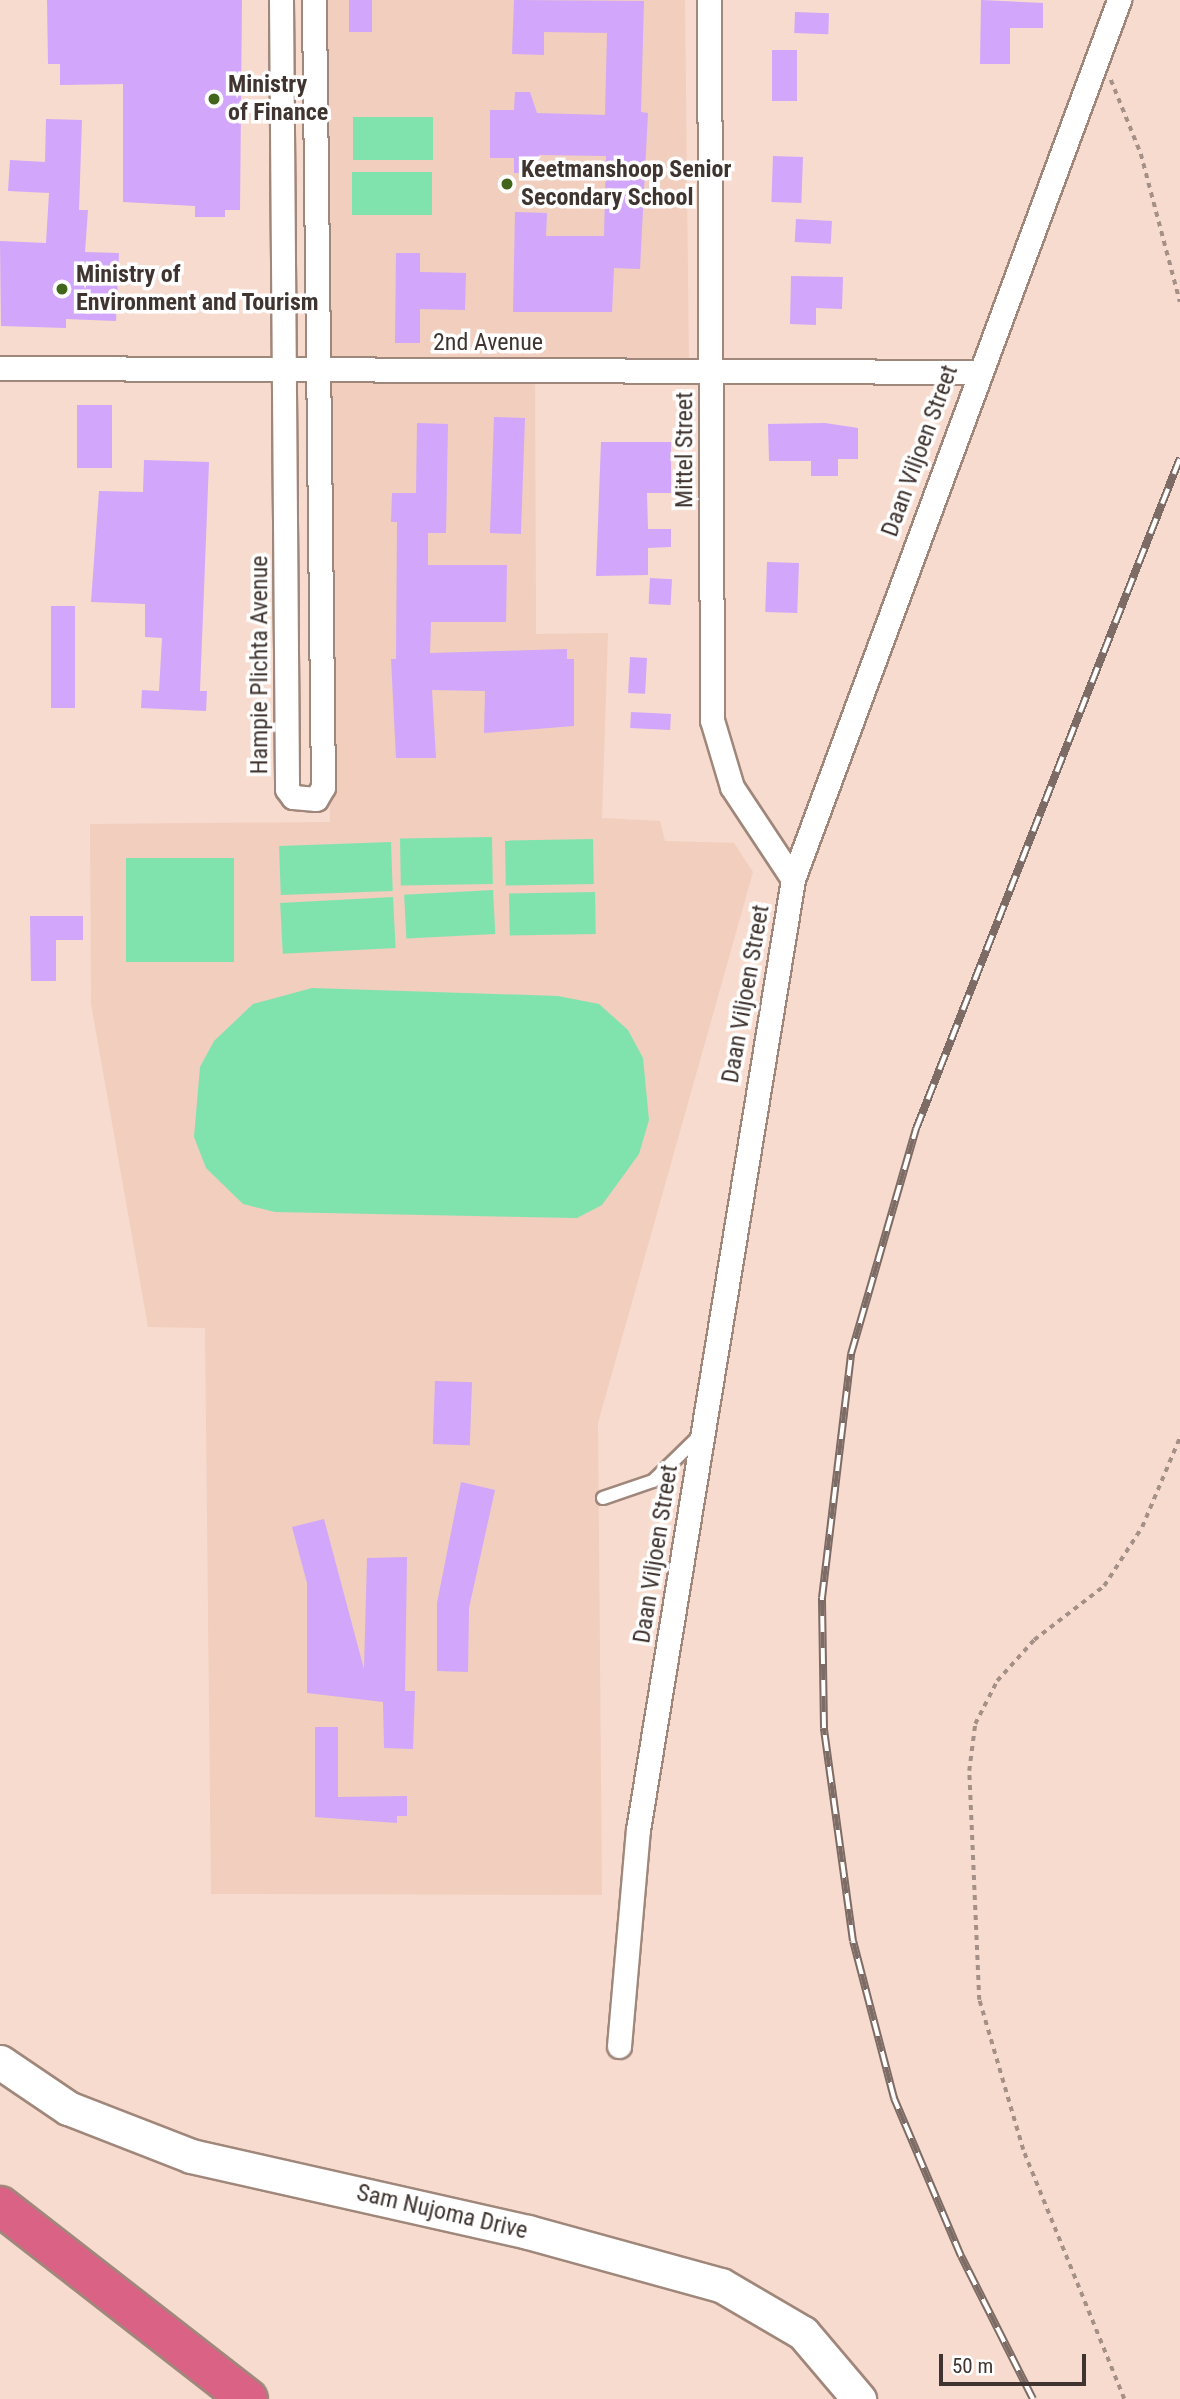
<!DOCTYPE html>
<html>
<head>
<meta charset="utf-8">
<style>
  body { margin:0 }
  #map { position:relative; width:1180px; height:2399px; overflow:hidden; background:#f7dbce; font-family:"Roboto Condensed",sans-serif }
  div>[style] { position:absolute }
  .built>* { inset:0; background:#f1cebe }
  .green>* { inset:0; background:#80e3ae; transform-origin:0 0 }
  .building>* { inset:0; background:#d1a6fb; transform-origin:0 0 }
  .path>* { height:3.5px; margin-top:-1.75px; transform-origin:0; background:repeating-linear-gradient(90deg,#a49087 0 5px,transparent 0 10px) }
  .roads { filter:drop-shadow(2px 0 #a0877b) drop-shadow(-2px 0 #a0877b) drop-shadow(0 2px #a0877b) drop-shadow(0 -2px #a0877b) }
  .lane>* { height:12px; margin:-6px; padding:0 6px; transform-origin:6px; border-radius:6px; background:#fff }
  .street>* { height:23px; margin:-11.5px; padding:0 11.5px; transform-origin:11.5px; border-radius:11.5px; background:#fff }
  .secondary>* { height:33px; margin:-16.5px; padding:0 16.5px; transform-origin:16.5px; border-radius:16.5px; background:#fff }
  .highway>* { height:38px; margin:-19px; padding:0 19px; transform-origin:19px; border-radius:19px; background:#d96285 }
  .rail>* { height:8px; margin-top:-4px; transform-origin:0; background:repeating-linear-gradient(90deg,#fff 0 16px,#7d6c65 0 32px); box-sizing:border-box; border-block:2px solid #7d6c65 }
  .dots>* { width:19px; height:19px; translate:-50% -50%; box-sizing:border-box; border:4px solid #fff; border-radius:50% }
  span { translate:-50% -50%; white-space:nowrap; text-align:center; line-height:1.15; -webkit-text-stroke:7px #fff; paint-order:stroke }
  .poi-label { font-size:24px; color:#3f342f; font-weight:700 }
  .left { translate:0 -50%; text-align:left }
  .street-label { font-size:24px; color:#3f342f }
  .scale { position:absolute; left:939px; top:2354px; width:147px; height:32px; box-sizing:border-box; border:4px solid #3f342f; border-top:0; padding-left:9px; font-size:21px; line-height:24px; white-space:nowrap; color:#3f342f; -webkit-text-stroke:5px #fff; paint-order:stroke }
</style>
</head>
<body>
<div id="map">
  <div class="built">
    <div style="clip-path:polygon(326px 0,685px 0,689px 369px,535px 370px,536px 634px,608px 633px,602px 818px,660px 821px,665px 841px,734px 843px,753px 872px,598px 1423px,602px 1895px,211px 1894px,205px 1328px,148px 1327px,91px 1004px,90px 824px,330px 822px)"></div>
  </div>
  <div class="green">
    <div style="left:353px;top:117px;width:80px;height:43px"></div>
    <div style="left:352px;top:172px;width:80px;height:43px"></div>
    <div style="left:492px;top:837px;width:47px;height:92px;rotate:89deg"></div>
    <div style="left:593px;top:839px;width:45px;height:88px;rotate:89deg"></div>
    <div style="left:391px;top:842px;width:49px;height:112px;rotate:88deg"></div>
    <div style="left:126px;top:858px;width:108px;height:104px"></div>
    <div style="left:493px;top:890px;width:44px;height:89px;rotate:87deg"></div>
    <div style="left:595px;top:892px;width:42px;height:86px;rotate:89deg"></div>
    <div style="left:393px;top:897px;width:51px;height:113px;rotate:87deg"></div>
    <div style="clip-path:polygon(312px 988px,558px 996px,599px 1004px,628px 1030px,643px 1058px,649px 1120px,639px 1154px,602px 1205px,577px 1218px,275px 1212px,243px 1204px,206px 1168px,194px 1137px,200px 1067px,214px 1041px,253px 1004px)"></div>
  </div>
  <div class="building">
    <div style="clip-path:polygon(47px 0,242px 0,240px 210px,225px 210px,225px 217px,195px 217px,195px 206px,123px 202px,123px 84px,60px 85px,60px 64px,48px 64px)"></div>
    <div style="left:349px;top:0;width:23px;height:32px"></div>
    <div style="clip-path:polygon(514px 0,644px 1px,641px 112px,648px 113px,640px 269px,614px 268px,612px 312px,513px 312px,515px 212px,547px 213px,546px 236px,604px 236px,606px 156px,539px 155px,539px 162px,529px 162px,528px 173px,514px 173px,514px 158px,490px 158px,490px 110px,514px 110px,515px 92px,530px 92px,537px 113px,605px 115px,607px 33px,544px 32px,544px 55px,512px 54px)"></div>
    <div style="clip-path:polygon(981px 0,1043px 3px,1043px 28px,1010px 28px,1010px 64px,980px 64px)"></div>
    <div style="left:795px;top:12px;width:34px;height:21px;rotate:2deg"></div>
    <div style="left:772px;top:50px;width:25px;height:51px"></div>
    <div style="clip-path:polygon(46px 119px,82px 120px,79px 210px,88px 210px,85px 252px,119px 253px,116px 321px,66px 319px,66px 328px,1px 326px,0 241px,46px 243px,49px 193px,8px 191px,10px 160px,45px 162px)"></div>
    <div style="left:773px;top:156px;width:30px;height:46px;rotate:2deg"></div>
    <div style="left:796px;top:219px;width:36px;height:23px;rotate:3deg"></div>
    <div style="clip-path:polygon(396px 253px,420px 253px,420px 272px,466px 273px,465px 310px,420px 309px,420px 343px,395px 343px)"></div>
    <div style="clip-path:polygon(791px 276px,843px 277px,842px 309px,816px 308px,816px 325px,790px 324px)"></div>
    <div style="left:77px;top:405px;width:35px;height:63px"></div>
    <div style="left:494px;top:417px;width:31px;height:116px;rotate:2deg"></div>
    <div style="clip-path:polygon(417px 423px,448px 424px,446px 533px,428px 533px,428px 565px,507px 565px,506px 622px,431px 622px,430px 653px,567px 649px,567px 659px,574px 659px,574px 726px,484px 733px,485px 691px,432px 690px,436px 758px,396px 758px,391px 659px,396px 659px,397px 522px,391px 522px,392px 493px,416px 493px)"></div>
    <div style="clip-path:polygon(825px 423px,858px 428px,858px 459px,838px 459px,838px 476px,811px 476px,811px 461px,769px 461px,768px 424px)"></div>
    <div style="clip-path:polygon(601px 442px,671px 442px,671px 493px,647px 493px,648px 529px,671px 529px,671px 547px,648px 548px,648px 575px,596px 576px)"></div>
    <div style="clip-path:polygon(144px 460px,209px 462px,200px 691px,207px 691px,206px 711px,141px 708px,142px 690px,159px 691px,162px 638px,145px 637px,145px 604px,91px 602px,99px 491px,143px 492px)"></div>
    <div style="left:767px;top:562px;width:32px;height:50px;rotate:2deg"></div>
    <div style="left:650px;top:578px;width:22px;height:26px;rotate:3deg"></div>
    <div style="left:75px;top:606px;width:102px;height:24px;rotate:90deg"></div>
    <div style="left:630px;top:657px;width:17px;height:36px;rotate:3deg"></div>
    <div style="left:631px;top:712px;width:40px;height:16px;rotate:3deg"></div>
    <div style="clip-path:polygon(30px 916px,83px 916px,83px 940px,56px 940px,56px 981px,31px 981px)"></div>
    <div style="left:435px;top:1381px;width:37px;height:63px;rotate:2deg"></div>
    <div style="clip-path:polygon(461px 1482px,495px 1490px,469px 1608px,468px 1672px,437px 1671px,437px 1603px)"></div>
    <div style="clip-path:polygon(324px 1519px,364px 1669px,367px 1558px,407px 1557px,405px 1691px,415px 1691px,413px 1749px,384px 1748px,383px 1702px,307px 1693px,307px 1583px,292px 1527px)"></div>
    <div style="clip-path:polygon(315px 1727px,338px 1727px,338px 1797px,407px 1796px,407px 1816px,397px 1816px,397px 1823px,315px 1817px)"></div>
  </div>
  <div class="path">
    <div style="left:1111px;top:80px;width:80px;rotate:67.9deg"></div>
    <div style="left:1141px;top:154px;width:153px;rotate:75.2deg"></div>
    <div style="left:1124px;top:2399px;width:269px;rotate:-112.1deg"></div>
    <div style="left:1023px;top:2150px;width:156px;rotate:-106.3deg"></div>
    <div style="left:979px;top:2000px;width:229px;rotate:-92.5deg"></div>
    <div style="left:969px;top:1771px;width:47px;rotate:-82.7deg"></div>
    <div style="left:975px;top:1724px;width:48px;rotate:-62.9deg"></div>
    <div style="left:997px;top:1681px;width:55px;rotate:-47.9deg"></div>
    <div style="left:1034px;top:1640px;width:88px;rotate:-37.6deg"></div>
    <div style="left:1104px;top:1586px;width:70px;rotate:-57.2deg"></div>
    <div style="left:1142px;top:1527px;width:98px;rotate:-67.1deg"></div>
  </div>
  <div class="roads">
    <div class="lane">
      <div style="left:603px;top:1498px;width:53px;rotate:-18.8deg"></div>
      <div style="left:653px;top:1481px;width:62px;rotate:-44.3deg"></div>
    </div>
    <div class="street">
      <div style="left:281px;top:0;width:789px;rotate:89.56deg"></div>
      <div style="left:287px;top:789px;width:10px;rotate:53deg"></div>
      <div style="left:293px;top:797px;width:23px;rotate:5deg"></div>
      <div style="left:316px;top:799px;width:14px;rotate:-60deg"></div>
      <div style="left:323px;top:787px;width:787px;rotate:-90.66deg"></div>
      <div style="left:709px;top:0;width:720px;rotate:89.76deg"></div>
      <div style="left:712px;top:720px;width:70px;rotate:73.4deg"></div>
      <div style="left:732px;top:787px;width:110px;rotate:56.5deg"></div>
      <div style="left:0;top:368px;width:976px;rotate:0.23deg"></div>
      <div style="left:619px;top:2046px;width:217px;rotate:-85deg"></div>
      <div style="left:638px;top:1830px;width:964px;rotate:-80.74deg"></div>
      <div style="left:793px;top:879px;width:938px;rotate:-69.65deg"></div>
    </div>
    <div class="secondary">
      <div style="left:0;top:2062px;width:82px;rotate:34.1deg"></div>
      <div style="left:68px;top:2108px;width:132px;rotate:21.3deg"></div>
      <div style="left:191px;top:2156px;width:345px;rotate:12.7deg"></div>
      <div style="left:528px;top:2232px;width:200px;rotate:15.4deg"></div>
      <div style="left:721px;top:2285px;width:95px;rotate:30.3deg"></div>
      <div style="left:803px;top:2333px;width:87px;rotate:49.7deg"></div>
    </div>
    <div class="highway">
      <div style="left:0;top:2206px;width:314px;rotate:37.9deg"></div>
    </div>
  </div>
  <div class="rail">
    <div style="left:1033px;top:2399px;width:160px;rotate:-116.7deg"></div>
    <div style="left:961px;top:2256px;width:172px;rotate:-113deg"></div>
    <div style="left:894px;top:2098px;width:162px;rotate:-104.6deg"></div>
    <div style="left:853px;top:1941px;width:215px;rotate:-97.8deg"></div>
    <div style="left:824px;top:1728px;width:130px;rotate:-90.9deg"></div>
    <div style="left:822px;top:1598px;width:246px;rotate:-83.2deg"></div>
    <div style="left:851px;top:1354px;width:234px;rotate:-73.9deg"></div>
    <div style="left:916px;top:1129px;width:721px;rotate:-68.52deg"></div>
  </div>
  <div class="dots">
    <div style="left:214px;top:99px;background:#42651c"></div>
    <div style="left:507px;top:184px;background:#42651c"></div>
    <div style="left:62px;top:289px;background:#42651c"></div>
  </div>
  <div class="poi-label">
    <span class="left" style="left:228px;top:99px">Ministry<br>of Finance</span>
    <span class="left" style="left:521px;top:184px">Keetmanshoop Senior<br>Secondary School</span>
    <span class="left" style="left:76px;top:289px">Ministry of<br>Environment and Tourism</span>
  </div>
  <div class="street-label">
    <span style="left:488px;top:343px">2nd Avenue</span>
    <span style="left:685px;top:450px;rotate:-90deg">Mittel Street</span>
    <span style="left:920px;top:451px;rotate:-70deg">Daan Viljoen Street</span>
    <span style="left:260px;top:665px;rotate:-90deg">Hampie Plichta Avenue</span>
    <span style="left:746px;top:994px;rotate:-80deg">Daan Viljoen Street</span>
    <span style="left:656px;top:1554px;rotate:-81deg">Daan Viljoen Street</span>
    <span style="left:442px;top:2212px;rotate:13deg">Sam Nujoma Drive</span>
  </div>
  <div class="scale">50 m</div>
</div>
</body>
</html>
